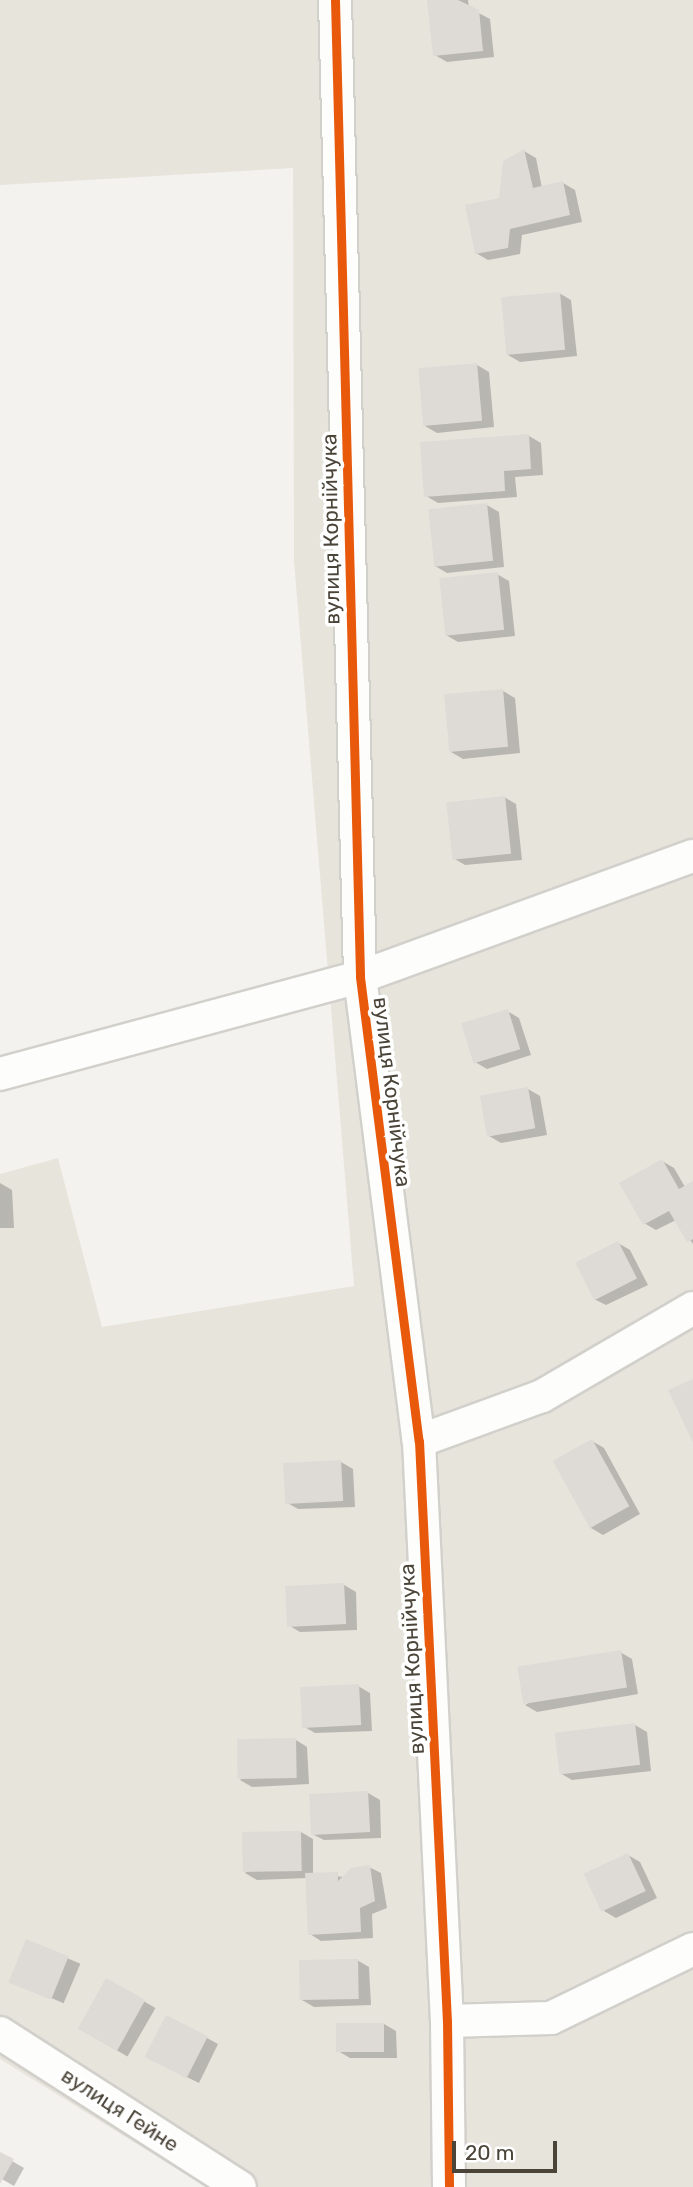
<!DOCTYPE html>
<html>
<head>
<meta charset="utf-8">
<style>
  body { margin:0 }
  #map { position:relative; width:693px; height:2187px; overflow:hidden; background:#f4f2ee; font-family:Rubik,sans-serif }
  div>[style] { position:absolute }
  .residential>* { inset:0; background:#e7e4dc }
  .shadow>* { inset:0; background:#0003; transform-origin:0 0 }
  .building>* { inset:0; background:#dedbd6; transform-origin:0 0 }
  .roads { filter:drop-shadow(2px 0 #d2d0cb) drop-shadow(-2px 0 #d2d0cb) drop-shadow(0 2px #d2d0cb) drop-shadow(0 -2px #d2d0cb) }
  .street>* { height:32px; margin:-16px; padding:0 16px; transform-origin:16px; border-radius:16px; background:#fdfdfc }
  .cycleway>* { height:9px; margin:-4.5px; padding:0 4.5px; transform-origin:4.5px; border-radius:4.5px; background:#e8590c }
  span { translate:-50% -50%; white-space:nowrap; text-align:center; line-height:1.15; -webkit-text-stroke:7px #fff; paint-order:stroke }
  .street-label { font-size:21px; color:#4b4439 }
  .scale { position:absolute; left:452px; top:2141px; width:105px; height:32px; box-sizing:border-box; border:4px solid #4b4439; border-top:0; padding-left:9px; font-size:21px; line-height:24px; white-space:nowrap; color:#4b4439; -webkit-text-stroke:5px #fff; paint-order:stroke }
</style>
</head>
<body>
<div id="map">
  <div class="residential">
    <div style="clip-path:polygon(0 0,693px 0,693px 2187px,206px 2187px,0 2059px,0 1174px,58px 1158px,102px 1327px,354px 1286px,294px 561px,293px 168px,0 185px)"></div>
  </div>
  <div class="shadow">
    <div style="clip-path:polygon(429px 0,468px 0,469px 8px,490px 19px,494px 57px,447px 62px,435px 55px)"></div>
    <div style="clip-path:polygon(524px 151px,536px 158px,542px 188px,563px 183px,575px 190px,582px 222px,522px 235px,520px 254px,488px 260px,476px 253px)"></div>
    <div style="clip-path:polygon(559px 293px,571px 300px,577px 356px,520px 362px,508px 355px)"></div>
    <div style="clip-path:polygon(477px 365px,489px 372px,494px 427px,437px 433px,425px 426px)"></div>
    <div style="clip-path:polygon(529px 436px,541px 443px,543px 475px,515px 477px,517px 497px,438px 503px,426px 496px)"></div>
    <div style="clip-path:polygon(487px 505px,499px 512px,504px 567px,447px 573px,435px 566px)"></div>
    <div style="clip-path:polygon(497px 574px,509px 581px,515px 636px,458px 642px,446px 635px)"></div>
    <div style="clip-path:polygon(503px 691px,515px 698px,520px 753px,463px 759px,451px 752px)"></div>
    <div style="clip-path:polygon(504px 797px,516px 804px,522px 860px,465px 865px,453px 858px)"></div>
    <div style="clip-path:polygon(507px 1011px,519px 1018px,531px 1055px,487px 1069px,475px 1062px)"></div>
    <div style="clip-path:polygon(528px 1089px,540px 1096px,547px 1135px,501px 1143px,489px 1136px)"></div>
    <div style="clip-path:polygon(662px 1161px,674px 1168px,685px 1187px,693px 1183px,693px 1244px,676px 1220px,656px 1230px,644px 1223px)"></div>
    <div style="clip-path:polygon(0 1183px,12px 1190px,14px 1228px,0 1228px)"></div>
    <div style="clip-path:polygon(618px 1243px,630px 1250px,648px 1285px,606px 1305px,594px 1299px)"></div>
    <div style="clip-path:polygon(592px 1441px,604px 1448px,640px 1514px,603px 1535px,591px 1528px)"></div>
    <div style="clip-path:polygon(341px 1462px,353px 1469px,355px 1507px,298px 1509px,286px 1502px)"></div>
    <div style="clip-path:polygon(344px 1585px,356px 1592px,357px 1630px,300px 1632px,288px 1625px)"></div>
    <div style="clip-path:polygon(620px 1652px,632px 1659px,638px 1694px,537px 1712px,525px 1705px)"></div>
    <div style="clip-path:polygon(358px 1686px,370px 1693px,372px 1731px,315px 1733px,303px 1726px)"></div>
    <div style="clip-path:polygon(635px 1725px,647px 1732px,651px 1771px,572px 1780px,560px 1773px)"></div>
    <div style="clip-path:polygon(296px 1740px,307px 1747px,309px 1784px,252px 1787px,240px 1780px)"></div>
    <div style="clip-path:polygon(368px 1793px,380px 1800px,381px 1838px,324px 1840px,312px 1834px)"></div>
    <div style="clip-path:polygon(301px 1832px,313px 1839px,313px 1874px,344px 1877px,369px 1867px,381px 1873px,387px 1908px,372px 1914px,373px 1938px,321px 1941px,310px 1934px,307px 1878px,257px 1880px,245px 1873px)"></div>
    <div style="clip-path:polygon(628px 1855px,640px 1862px,657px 1898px,616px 1918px,604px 1911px)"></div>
    <div style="left:27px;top:1941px;width:58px;height:43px;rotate:23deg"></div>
    <div style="clip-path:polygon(357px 1960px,369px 1967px,371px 2005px,314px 2007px,302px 2000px)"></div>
    <div style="left:107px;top:1980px;width:56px;height:56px;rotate:30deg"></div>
    <div style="clip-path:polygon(384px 2024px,396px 2031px,397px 2058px,350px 2058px,338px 2051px)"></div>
    <div style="clip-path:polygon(207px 2038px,218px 2044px,199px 2083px,158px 2063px)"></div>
    <div style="clip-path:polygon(0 2154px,24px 2168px,14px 2186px,0 2178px)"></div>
  </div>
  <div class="building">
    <div style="clip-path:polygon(427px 0,458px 0,479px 10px,483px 51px,433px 56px)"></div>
    <div style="clip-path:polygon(524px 149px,533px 188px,563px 181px,570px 215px,510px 229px,508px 248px,475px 254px,465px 205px,499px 198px,503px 161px)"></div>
    <div style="left:560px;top:292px;width:58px;height:59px;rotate:85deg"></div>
    <div style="left:477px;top:363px;width:58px;height:59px;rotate:85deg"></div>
    <div style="clip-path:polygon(529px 434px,531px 469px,504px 471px,505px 491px,424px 497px,420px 442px)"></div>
    <div style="left:487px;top:503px;width:58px;height:59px;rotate:84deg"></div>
    <div style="left:498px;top:572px;width:58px;height:59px;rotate:84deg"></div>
    <div style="left:503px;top:689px;width:58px;height:59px;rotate:85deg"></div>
    <div style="left:505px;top:796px;width:58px;height:59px;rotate:84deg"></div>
    <div style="left:508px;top:1009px;width:42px;height:49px;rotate:73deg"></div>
    <div style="left:528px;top:1087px;width:42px;height:49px;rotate:80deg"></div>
    <div style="clip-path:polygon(662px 1159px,679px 1189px,693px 1181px,693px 1239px,687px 1242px,669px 1211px,643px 1225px,619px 1183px)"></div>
    <div style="left:618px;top:1241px;width:42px;height:48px;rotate:63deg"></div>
    <div style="clip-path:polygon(693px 1379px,693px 1443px,668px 1390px)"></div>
    <div style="left:592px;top:1439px;width:77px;height:45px;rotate:61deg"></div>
    <div style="left:341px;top:1460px;width:41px;height:58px;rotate:87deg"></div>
    <div style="left:344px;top:1583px;width:41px;height:59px;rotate:87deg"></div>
    <div style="left:621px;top:1650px;width:38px;height:105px;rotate:81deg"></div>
    <div style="left:359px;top:1684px;width:41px;height:59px;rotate:87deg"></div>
    <div style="left:635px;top:1723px;width:42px;height:81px;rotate:83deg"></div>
    <div style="left:296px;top:1738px;width:40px;height:59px;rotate:89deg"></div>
    <div style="left:368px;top:1791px;width:41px;height:59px;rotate:87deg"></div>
    <div style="left:301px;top:1831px;width:40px;height:59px;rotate:89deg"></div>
    <div style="left:628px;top:1853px;width:42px;height:49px;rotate:65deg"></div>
    <div style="clip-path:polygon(370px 1865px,375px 1901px,360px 1908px,361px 1932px,308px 1935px,305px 1873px,338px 1872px,338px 1881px,351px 1868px)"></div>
    <div style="left:26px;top:1939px;width:46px;height:47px;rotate:22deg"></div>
    <div style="left:358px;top:1959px;width:40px;height:59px;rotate:89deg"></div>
    <div style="left:106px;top:1978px;width:45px;height:58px;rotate:29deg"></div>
    <div style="left:166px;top:2015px;width:47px;height:47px;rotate:27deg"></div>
    <div style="left:336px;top:2023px;width:48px;height:29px"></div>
    <div style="clip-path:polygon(0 2152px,14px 2159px,0 2184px)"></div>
  </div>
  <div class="roads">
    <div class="street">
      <div style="left:335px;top:0;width:977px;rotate:88.53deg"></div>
      <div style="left:360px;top:977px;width:468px;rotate:82.8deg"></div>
      <div style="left:419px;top:1441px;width:581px;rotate:87.24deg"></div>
      <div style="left:447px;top:2021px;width:166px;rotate:89.3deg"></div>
      <div style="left:0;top:1074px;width:373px;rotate:-15.1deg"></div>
      <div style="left:360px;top:977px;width:354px;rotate:-20deg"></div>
      <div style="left:419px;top:1441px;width:131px;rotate:-20.1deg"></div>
      <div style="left:542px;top:1396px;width:175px;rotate:-30.2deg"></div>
      <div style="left:447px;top:2021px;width:104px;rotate:-1.7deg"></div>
      <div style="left:551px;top:2018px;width:158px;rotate:-25.9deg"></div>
      <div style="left:0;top:2033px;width:285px;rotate:32.7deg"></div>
    </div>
  </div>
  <div class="cycleway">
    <div style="left:335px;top:0;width:977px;rotate:88.53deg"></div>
    <div style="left:360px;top:977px;width:468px;rotate:82.8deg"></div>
    <div style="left:419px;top:1441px;width:581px;rotate:87.24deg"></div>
    <div style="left:447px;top:2021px;width:166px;rotate:89.3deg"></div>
  </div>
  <div class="street-label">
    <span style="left:331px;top:529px;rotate:-91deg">вулиця Корнійчука</span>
    <span style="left:392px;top:1092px;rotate:83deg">вулиця Корнійчука</span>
    <span style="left:412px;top:1659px;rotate:-93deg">вулиця Корнійчука</span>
    <span style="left:120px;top:2110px;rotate:33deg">вулиця Гейне</span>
  </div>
  <div class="scale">20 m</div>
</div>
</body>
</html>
